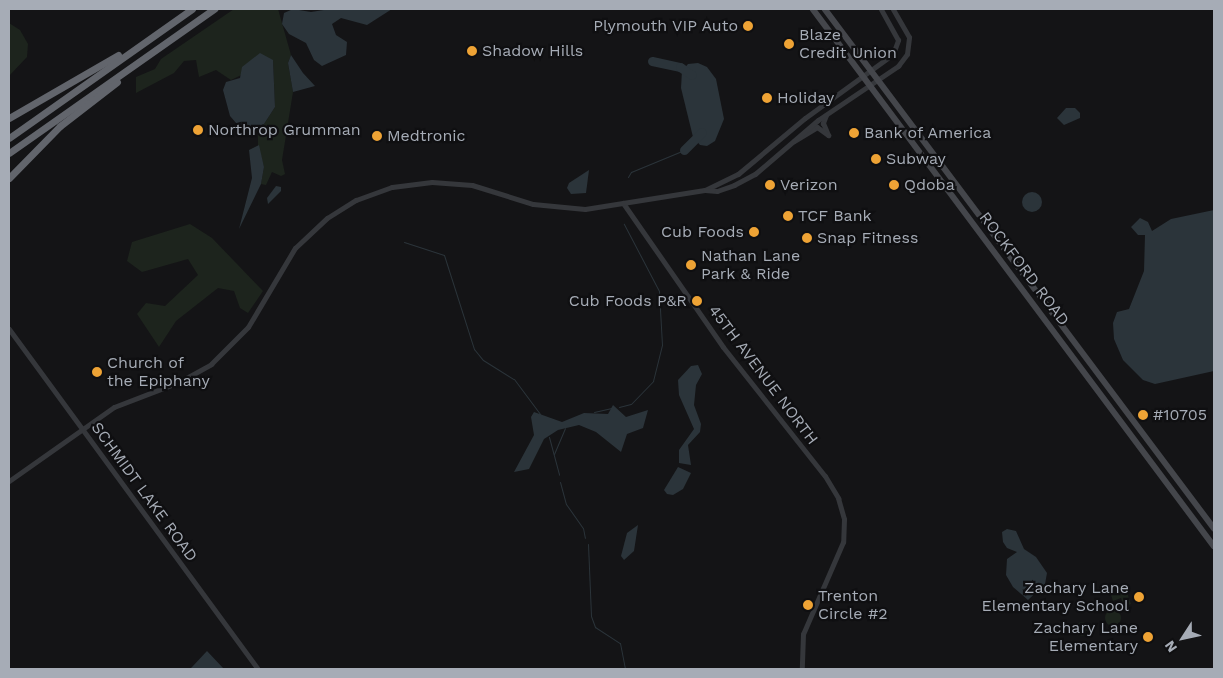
<!DOCTYPE html>
<html>
<head>
<meta charset="utf-8">
<style>
  body { margin:0 }
  #map { position:relative; width:1223px; height:678px; overflow:hidden; background:#141416; font-family:"Work Sans",sans-serif }
  div>[style] { position:absolute }
  .green>* { inset:0; background:#1d241d }
  .round { border-radius:50% }
  .water>* { inset:0; background:#2b343a }
  .stream>* { height:1px; margin:-0.5px; padding:0 0.5px; transform-origin:0.5px; border-radius:0.5px; background:#2b343a }
  .river>* { height:9px; margin:-4.5px; padding:0 4.5px; transform-origin:4.5px; border-radius:4.5px; background:#2b343a }
  .tertiary>* { height:5px; margin:-2.5px; padding:0 2.5px; transform-origin:2.5px; border-radius:2.5px; background:#35373b }
  .secondary>* { height:5.5px; margin:-2.75px; padding:0 2.75px; transform-origin:2.75px; border-radius:2.75px; background:#44464b }
  .motorway>* { height:7px; margin:-3.5px; padding:0 3.5px; transform-origin:3.5px; border-radius:3.5px; background:#62656c }
  .dots>* { width:14px; height:14px; translate:-50% -50%; box-sizing:border-box; border:2px solid #0f0f11; border-radius:50% }
  span { translate:-50% -50%; white-space:nowrap; text-align:center; line-height:1.15; -webkit-text-stroke:4.5px #0f0f11; paint-order:stroke }
  .poi-label { font-size:16px; color:#a6acb6 }
  .right { translate:-100% -50%; text-align:right }
  .left { translate:0 -50%; text-align:left }
  .street-label { font-size:16px; color:#a6acb6 }
  .frame { position:absolute; inset:0; border:10px solid #a6acb6; pointer-events:none }
  .north { position:absolute; left:1158px; top:613px; width:50px; height:50px; -webkit-text-stroke:4px #0f0f11; paint-order:stroke; rotate:235deg; font-size:14px; font-weight:700; line-height:20px; text-align:center; color:#a6acb6 }
  .north::after { content:''; display:block; margin:auto; width:18px; height:22px; background:#a6acb6; clip-path:polygon(50% 0,100% 100%,50% 72%,0 100%) }
</style>
</head>
<body>
<div id="map">
  <div class="green">
    <div style="clip-path:polygon(234px 9px,278px 9px,291px 55px,288px 63px,293px 92px,282px 160px,285px 174px,281px 176px,272px 172px,266px 185px,261px 184px,264px 167px,258px 145px,258px 127px,264px 124px,275px 107px,273px 60px,231px 80px,216px 70px,199px 77px,196px 60px,184px 61px,174px 73px,136px 93px,136px 77px,155px 69px,161px 59px)"></div>
    <div style="clip-path:polygon(9px 23px,20px 30px,28px 44px,27px 57px,9px 76px)"></div>
    <div style="clip-path:polygon(190px 224px,212px 238px,263px 291px,248px 313px,240px 308px,234px 291px,218px 288px,176px 321px,159px 347px,137px 314px,146px 303px,165px 306px,198px 275px,188px 259px,142px 272px,127px 261px,132px 242px)"></div>
    <div style="clip-path:polygon(1126px 590px,1131px 604px,1124px 607px,1121px 598px,1113px 601px,1111px 595px)"></div>
    <div class="round" style="left:1105px;top:610px;width:16px;height:16px"></div>
    <div class="round" style="left:1075px;top:622px;width:14px;height:14px"></div>
  </div>
  <div class="water">
    <div style="clip-path:polygon(293px 9px,311px 12px,330px 9px,392px 9px,367px 25px,341px 18px,332px 24px,336px 35px,347px 42px,346px 55px,322px 66px,314px 60px,306px 43px,289px 34px,282px 24px,284px 13px)"></div>
    <div style="clip-path:polygon(260px 53px,273px 60px,275px 107px,264px 124px,243px 131px,230px 116px,223px 90px,226px 82px,240px 78px,242px 67px)"></div>
    <div style="clip-path:polygon(291px 55px,303px 73px,315px 86px,293px 92px,288px 63px)"></div>
    <div style="clip-path:polygon(698px 63px,707px 67px,716px 79px,724px 119px,715px 141px,707px 146px,700px 145px,693px 137px,681px 88px,682px 71px,688px 64px)"></div>
    <div style="clip-path:polygon(1066px 108px,1075px 108px,1080px 113px,1080px 118px,1064px 125px,1057px 118px)"></div>
    <div style="clip-path:polygon(259px 145px,264px 167px,261px 184px,239px 229px,252px 178px,249px 150px)"></div>
    <div style="clip-path:polygon(589px 170px,586px 193px,571px 194px,567px 188px,569px 183px)"></div>
    <div style="clip-path:polygon(276px 186px,281px 187px,281px 191px,268px 204px,267px 198px)"></div>
    <div class="round" style="left:1022px;top:192px;width:20px;height:20px"></div>
    <div style="clip-path:polygon(1214px 210px,1214px 371px,1155px 384px,1143px 380px,1123px 360px,1114px 339px,1113px 323px,1117px 312px,1129px 309px,1144px 271px,1145px 235px,1138px 235px,1131px 227px,1140px 218px,1148px 222px,1152px 231px,1171px 219px)"></div>
    <div style="clip-path:polygon(698px 365px,702px 374px,696px 385px,694px 405px,701px 424px,700px 432px,688px 445px,691px 465px,679px 463px,679px 450px,694px 429px,679px 395px,678px 380px,691px 366px)"></div>
    <div style="clip-path:polygon(613px 405px,626px 417px,648px 410px,643px 428px,627px 434px,621px 452px,596px 432px,579px 425px,558px 430px,544px 439px,529px 469px,514px 472px,534px 435px,531px 417px,534px 412px,562px 422px,584px 413px,608px 414px)"></div>
    <div style="clip-path:polygon(678px 467px,691px 473px,683px 489px,673px 495px,667px 494px,664px 490px)"></div>
    <div style="clip-path:polygon(638px 525px,634px 551px,624px 560px,621px 556px,627px 533px)"></div>
    <div style="clip-path:polygon(1007px 529px,1016px 531px,1024px 549px,1036px 557px,1047px 573px,1045px 584px,1028px 600px,1013px 587px,1006px 575px,1007px 559px,1017px 552px,1007px 548px,1003px 542px,1002px 532px)"></div>
    <div style="clip-path:polygon(207px 651px,224px 669px,190px 669px,192px 667px)"></div>
  </div>
  <div class="stream">
    <div style="left:628px;top:177px;width:6px;rotate:-59deg"></div>
    <div style="left:631px;top:172px;width:57px;rotate:-22.5deg"></div>
    <div style="left:404px;top:242px;width:42px;rotate:18deg"></div>
    <div style="left:444px;top:255px;width:99px;rotate:72.3deg"></div>
    <div style="left:474px;top:349px;width:14px;rotate:51deg"></div>
    <div style="left:483px;top:360px;width:36px;rotate:32deg"></div>
    <div style="left:514px;top:379px;width:44px;rotate:53.4deg"></div>
    <div style="left:619px;top:407px;width:12px;rotate:-14deg"></div>
    <div style="left:631px;top:404px;width:32px;rotate:-46deg"></div>
    <div style="left:653px;top:381px;width:37px;rotate:-76deg"></div>
    <div style="left:662px;top:345px;width:54px;rotate:-93.2deg"></div>
    <div style="left:659px;top:291px;width:76px;rotate:-117.6deg"></div>
    <div style="left:594px;top:412px;width:18px;rotate:-13deg"></div>
    <div style="left:549px;top:437px;width:39px;rotate:75deg"></div>
    <div style="left:554px;top:454px;width:28px;rotate:-67deg"></div>
    <div style="left:560px;top:482px;width:23px;rotate:75deg"></div>
    <div style="left:566px;top:504px;width:29px;rotate:55deg"></div>
    <div style="left:583px;top:528px;width:10px;rotate:79deg"></div>
    <div style="left:588px;top:544px;width:72px;rotate:87.6deg"></div>
    <div style="left:591px;top:616px;width:12px;rotate:70deg"></div>
    <div style="left:595px;top:627px;width:30px;rotate:33deg"></div>
    <div style="left:620px;top:643px;width:26px;rotate:79deg"></div>
  </div>
  <div class="river">
    <div style="left:652px;top:61px;width:29px;rotate:12deg"></div>
    <div style="left:680px;top:67px;width:14px;rotate:34deg"></div>
    <div style="left:684px;top:150px;width:25px;rotate:-45deg"></div>
  </div>
  <div class="tertiary">
    <div style="left:826px;top:115px;width:9px;rotate:111deg"></div>
    <div style="left:823px;top:123px;width:13px;rotate:67deg"></div>
    <div style="left:794px;top:141px;width:27px;rotate:-31deg"></div>
    <div style="left:817px;top:127px;width:14px;rotate:36deg"></div>
    <div style="left:705px;top:190px;width:37px;rotate:-26deg"></div>
    <div style="left:738px;top:174px;width:87px;rotate:-39.9deg"></div>
    <div style="left:805px;top:118px;width:109px;rotate:-36deg"></div>
    <div style="left:893px;top:54px;width:15px;rotate:-70deg"></div>
    <div style="left:898px;top:40px;width:35px;rotate:-119deg"></div>
    <div style="left:623px;top:203px;width:175px;rotate:55.2deg"></div>
    <div style="left:723px;top:347px;width:164px;rotate:51.7deg"></div>
    <div style="left:825px;top:476px;width:26px;rotate:59deg"></div>
    <div style="left:838px;top:498px;width:22px;rotate:74deg"></div>
    <div style="left:844px;top:519px;width:23px;rotate:92deg"></div>
    <div style="left:843px;top:542px;width:100px;rotate:113.5deg"></div>
    <div style="left:803px;top:634px;width:35px;rotate:92deg"></div>
    <div style="left:9px;top:329px;width:421px;rotate:53.8deg"></div>
    <div style="left:9px;top:481px;width:128px;rotate:-35.2deg"></div>
    <div style="left:114px;top:407px;width:70px;rotate:-21deg"></div>
    <div style="left:179px;top:382px;width:37px;rotate:-29deg"></div>
    <div style="left:211px;top:364px;width:52px;rotate:-45deg"></div>
    <div style="left:248px;top:327px;width:92px;rotate:-59.3deg"></div>
    <div style="left:295px;top:248px;width:44px;rotate:-43.2deg"></div>
    <div style="left:327px;top:218px;width:34px;rotate:-32deg"></div>
    <div style="left:356px;top:200px;width:38px;rotate:-20deg"></div>
    <div style="left:392px;top:187px;width:40px;rotate:-7.1deg"></div>
    <div style="left:432px;top:182px;width:40px;rotate:4.3deg"></div>
    <div style="left:472px;top:185px;width:64px;rotate:17.3deg"></div>
    <div style="left:533px;top:204px;width:52px;rotate:5.5deg"></div>
    <div style="left:585px;top:209px;width:121px;rotate:-9deg"></div>
    <div style="left:705px;top:190px;width:12px;rotate:5deg"></div>
    <div style="left:717px;top:191px;width:18px;rotate:-19deg"></div>
    <div style="left:734px;top:185px;width:24px;rotate:-28deg"></div>
    <div style="left:755px;top:174px;width:83px;rotate:-40.6deg"></div>
    <div style="left:818px;top:120px;width:97px;rotate:-34deg"></div>
    <div style="left:898px;top:66px;width:15px;rotate:-53deg"></div>
    <div style="left:907px;top:54px;width:17px;rotate:-83deg"></div>
    <div style="left:909px;top:37px;width:32px;rotate:-120deg"></div>
  </div>
  <div class="secondary">
    <div style="left:813px;top:9px;width:670px;rotate:53.25deg"></div>
    <div style="left:825px;top:9px;width:649px;rotate:53.15deg"></div>
  </div>
  <div class="motorway">
    <div style="left:9px;top:118px;width:126px;rotate:-30deg"></div>
    <div style="left:9px;top:138px;width:224px;rotate:-35.2deg"></div>
    <div style="left:9px;top:153px;width:251px;rotate:-35.1deg"></div>
    <div style="left:9px;top:178px;width:73px;rotate:-45.6deg"></div>
    <div style="left:60px;top:126px;width:72px;rotate:-37.7deg"></div>
  </div>
  <div class="dots">
    <div style="left:748px;top:26px;background:#eea335"></div>
    <div style="left:789px;top:44px;background:#eea335"></div>
    <div style="left:472px;top:51px;background:#eea335"></div>
    <div style="left:767px;top:98px;background:#eea335"></div>
    <div style="left:198px;top:130px;background:#eea335"></div>
    <div style="left:854px;top:133px;background:#eea335"></div>
    <div style="left:377px;top:136px;background:#eea335"></div>
    <div style="left:876px;top:159px;background:#eea335"></div>
    <div style="left:770px;top:185px;background:#eea335"></div>
    <div style="left:894px;top:185px;background:#eea335"></div>
    <div style="left:788px;top:216px;background:#eea335"></div>
    <div style="left:754px;top:232px;background:#eea335"></div>
    <div style="left:807px;top:238px;background:#eea335"></div>
    <div style="left:691px;top:265px;background:#eea335"></div>
    <div style="left:697px;top:301px;background:#eea335"></div>
    <div style="left:97px;top:372px;background:#eea335"></div>
    <div style="left:1143px;top:415px;background:#eea335"></div>
    <div style="left:1139px;top:597px;background:#eea335"></div>
    <div style="left:808px;top:605px;background:#eea335"></div>
    <div style="left:1148px;top:637px;background:#eea335"></div>
  </div>
  <div class="poi-label">
    <span class="right" style="left:738px;top:26px">Plymouth VIP Auto</span>
    <span class="left" style="left:799px;top:44px">Blaze<br>Credit Union</span>
    <span class="left" style="left:482px;top:51px">Shadow Hills</span>
    <span class="left" style="left:777px;top:98px">Holiday</span>
    <span class="left" style="left:208px;top:130px">Northrop Grumman</span>
    <span class="left" style="left:864px;top:133px">Bank of America</span>
    <span class="left" style="left:387px;top:136px">Medtronic</span>
    <span class="left" style="left:886px;top:159px">Subway</span>
    <span class="left" style="left:780px;top:185px">Verizon</span>
    <span class="left" style="left:904px;top:185px">Qdoba</span>
    <span class="left" style="left:798px;top:216px">TCF Bank</span>
    <span class="right" style="left:744px;top:232px">Cub Foods</span>
    <span class="left" style="left:817px;top:238px">Snap Fitness</span>
    <span class="left" style="left:701px;top:265px">Nathan Lane<br>Park &amp; Ride</span>
    <span class="right" style="left:687px;top:301px">Cub Foods P&amp;R</span>
    <span class="left" style="left:107px;top:372px">Church of<br>the Epiphany</span>
    <span class="left" style="left:1153px;top:415px">#10705</span>
    <span class="right" style="left:1129px;top:597px">Zachary Lane<br>Elementary School</span>
    <span class="left" style="left:818px;top:605px">Trenton<br>Circle #2</span>
    <span class="right" style="left:1138px;top:637px">Zachary Lane<br>Elementary</span>
  </div>
  <div class="street-label">
    <span style="left:1024px;top:269px;rotate:53deg">ROCKFORD ROAD</span>
    <span style="left:763px;top:375px;rotate:53deg">45TH AVENUE NORTH</span>
    <span style="left:144px;top:492px;rotate:54deg">SCHMIDT LAKE ROAD</span>
  </div>
  <div class="frame"></div>
  <div class="north">N</div>
</div>
</body>
</html>
